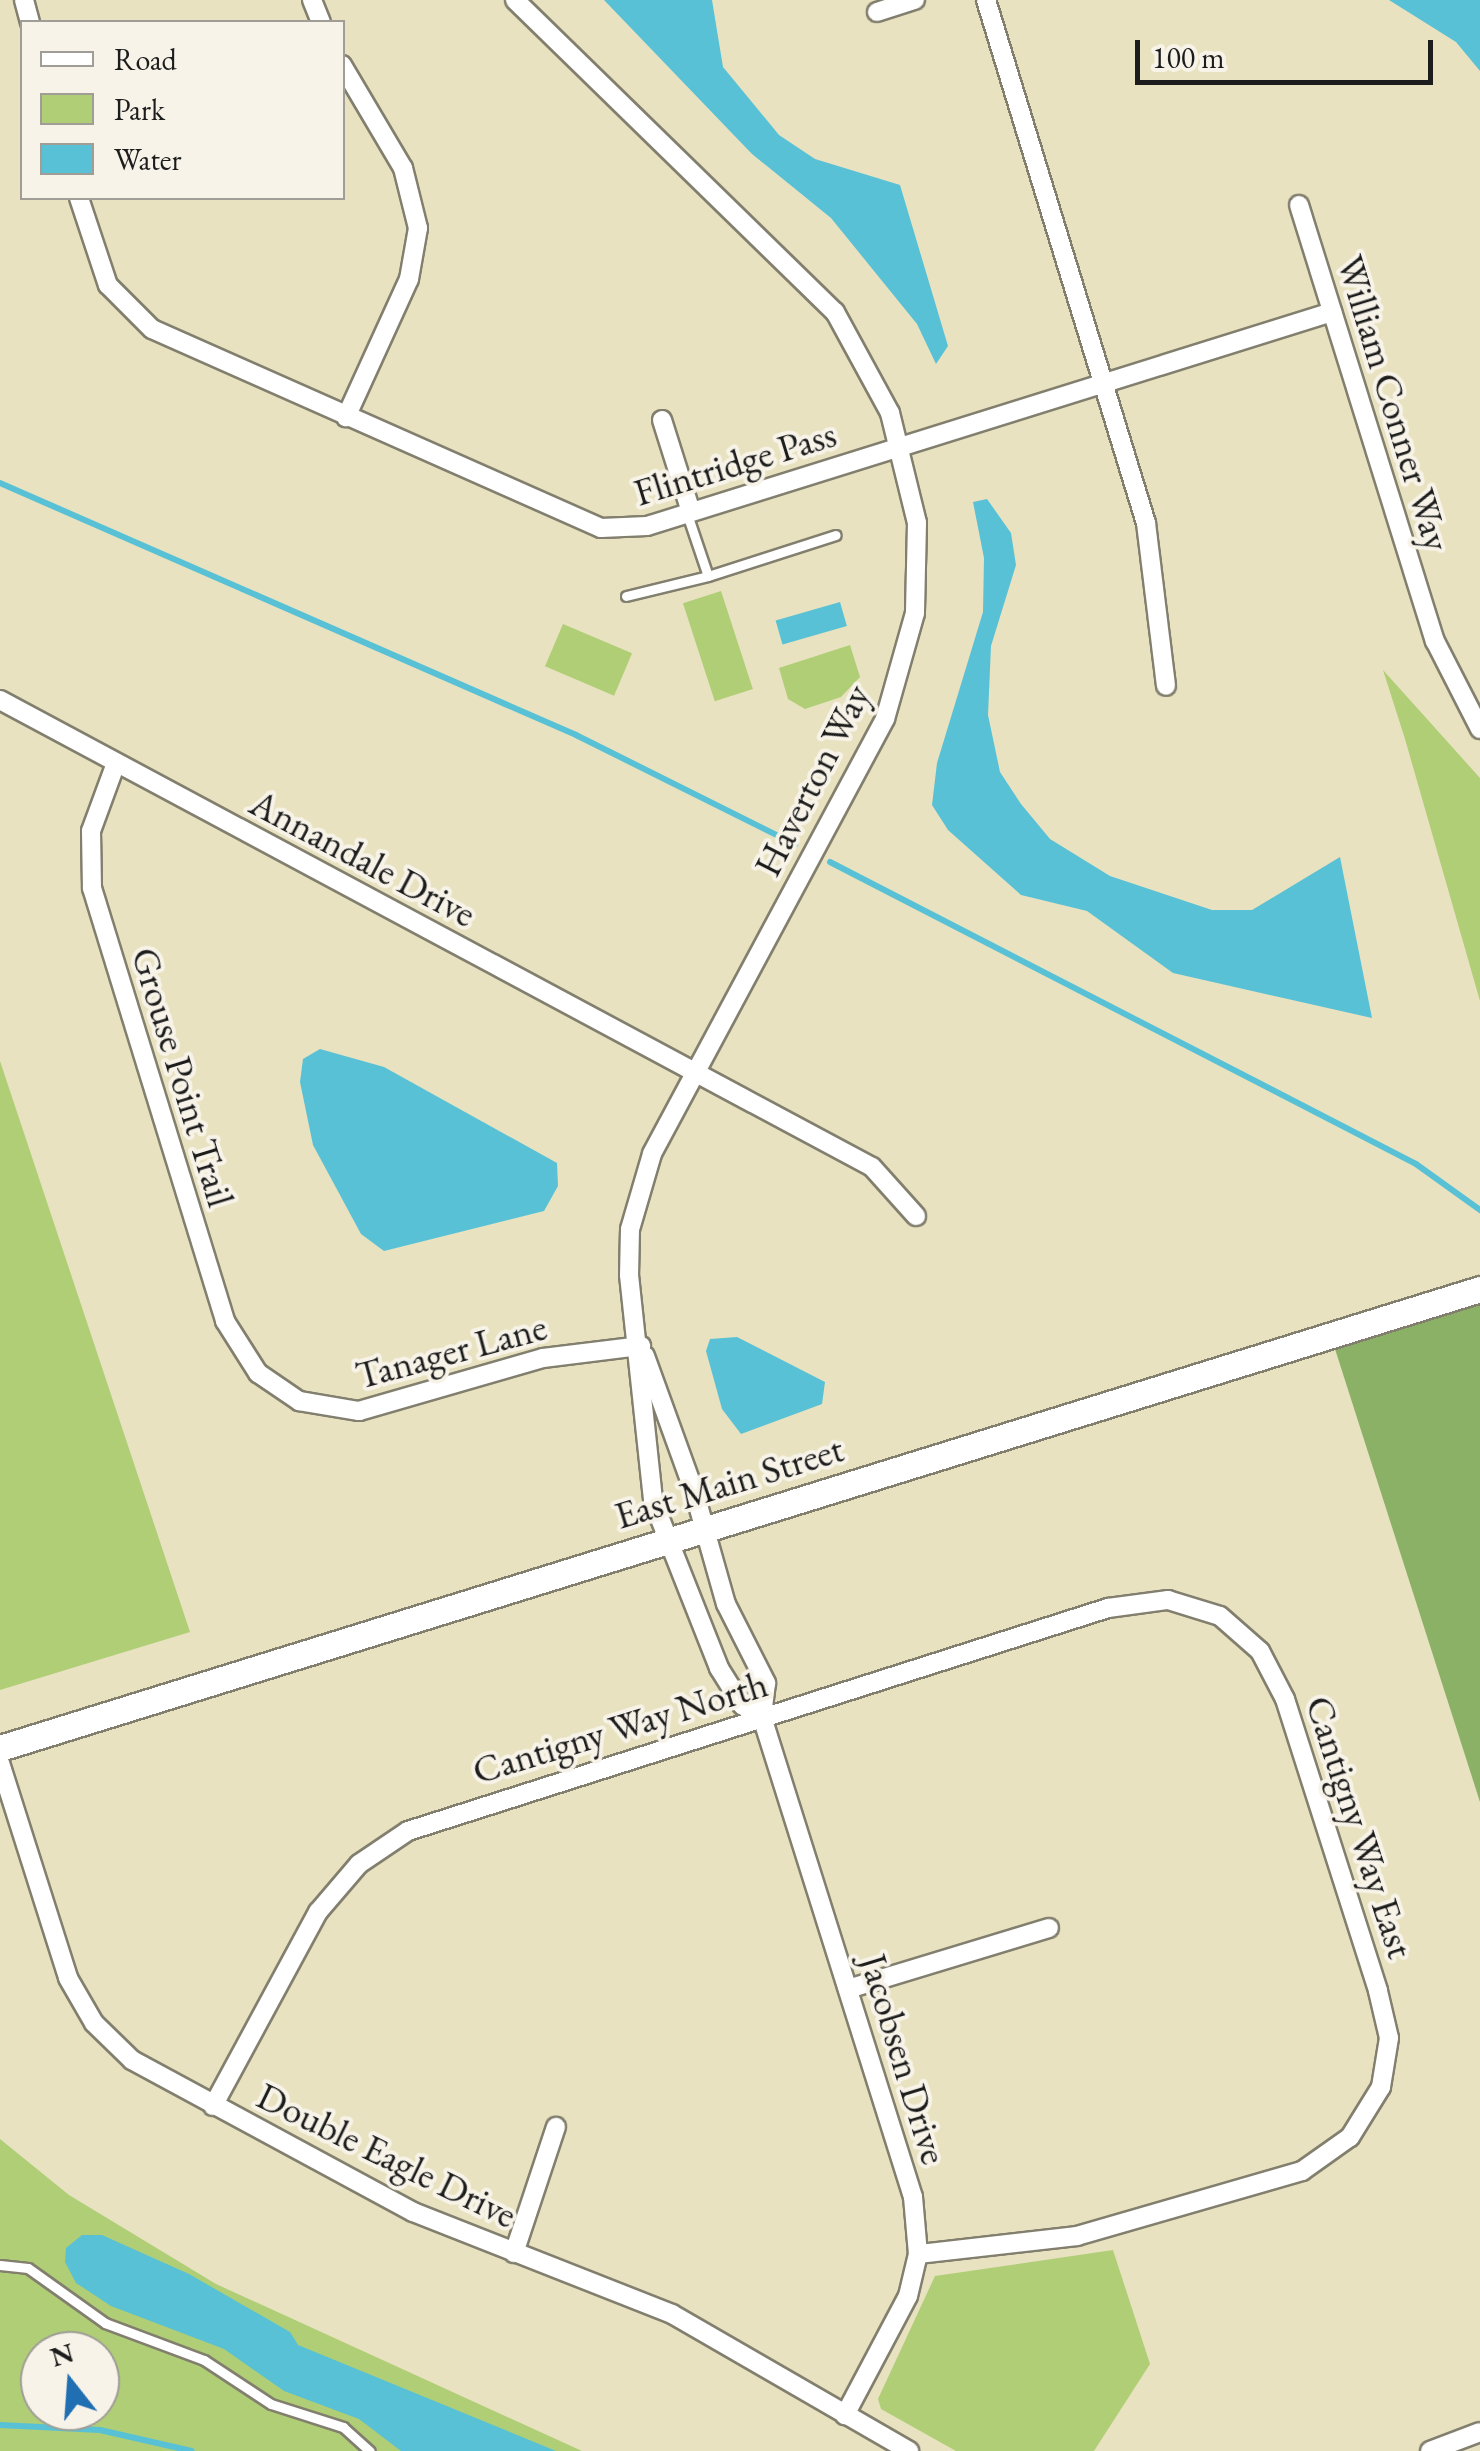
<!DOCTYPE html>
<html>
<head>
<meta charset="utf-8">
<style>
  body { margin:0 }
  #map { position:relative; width:1480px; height:2451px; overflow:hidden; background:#e8e2c0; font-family:"EB Garamond",serif }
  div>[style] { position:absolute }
  .green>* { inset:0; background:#afce76; transform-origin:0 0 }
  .forest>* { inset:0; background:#8bb167 }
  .water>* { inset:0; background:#58c1d5; transform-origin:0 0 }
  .stream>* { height:6px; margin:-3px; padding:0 3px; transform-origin:3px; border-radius:3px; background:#58c1d5 }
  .roads { filter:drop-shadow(2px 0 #827f6e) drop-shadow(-2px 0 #827f6e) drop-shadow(0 2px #827f6e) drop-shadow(0 -2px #827f6e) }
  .lane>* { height:9px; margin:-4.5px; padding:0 4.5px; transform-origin:4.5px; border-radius:4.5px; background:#fff }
  .street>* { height:18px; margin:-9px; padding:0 9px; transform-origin:9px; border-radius:9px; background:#fff }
  .secondary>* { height:25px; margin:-12.5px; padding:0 12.5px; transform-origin:12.5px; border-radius:12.5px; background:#fff }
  span { translate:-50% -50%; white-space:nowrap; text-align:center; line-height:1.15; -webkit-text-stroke:8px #f7f3e8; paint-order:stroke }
  .street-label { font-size:38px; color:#1c1c1c }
  .legend { position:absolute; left:20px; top:20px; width:325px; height:180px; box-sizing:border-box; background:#f7f3e8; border:2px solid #9f9d96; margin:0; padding:12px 18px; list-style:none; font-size:30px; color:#1c1c1c }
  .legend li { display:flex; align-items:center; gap:20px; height:50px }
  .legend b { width:50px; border:2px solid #9f9d96 }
  .north { position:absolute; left:20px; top:2331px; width:100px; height:100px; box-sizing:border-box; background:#f7f3e8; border:2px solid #9f9d96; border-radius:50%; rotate:343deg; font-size:28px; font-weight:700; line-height:40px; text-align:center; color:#1c1c1c }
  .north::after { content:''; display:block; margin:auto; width:35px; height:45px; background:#1f6fb2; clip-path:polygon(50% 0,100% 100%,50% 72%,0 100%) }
  .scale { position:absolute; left:1135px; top:40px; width:298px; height:45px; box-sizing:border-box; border:5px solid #1c1c1c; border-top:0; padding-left:12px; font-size:30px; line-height:35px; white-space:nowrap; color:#1c1c1c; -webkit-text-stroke:8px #f7f3e8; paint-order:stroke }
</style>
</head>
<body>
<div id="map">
  <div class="green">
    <div style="left:721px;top:591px;width:103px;height:40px;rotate:72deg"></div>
    <div style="left:563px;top:624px;width:75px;height:46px;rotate:23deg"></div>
    <div style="clip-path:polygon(850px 645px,860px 677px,841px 697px,805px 709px,788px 699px,779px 668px)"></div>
    <div style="clip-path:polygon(1383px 670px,1480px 778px,1480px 1001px,1405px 739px)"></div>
    <div style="clip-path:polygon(0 1061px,190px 1632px,0 1690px)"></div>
    <div style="clip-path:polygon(evenodd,0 2139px,69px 2195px,216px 2284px,582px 2451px,0 2451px,0 2139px,40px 2351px,100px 2351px,100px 2411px,40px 2411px,40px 2351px)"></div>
    <div style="clip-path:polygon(1113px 2250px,1150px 2364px,1094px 2451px,956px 2451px,881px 2409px,878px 2399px,935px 2276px)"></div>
  </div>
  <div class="forest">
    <div style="clip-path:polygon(1480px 1302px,1480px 1802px,1335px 1349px)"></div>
  </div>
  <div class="water">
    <div style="clip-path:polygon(604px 0,712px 0,723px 67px,779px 135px,815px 159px,900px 185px,948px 346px,936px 364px,917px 324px,831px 218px,752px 154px)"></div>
    <div style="clip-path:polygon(1389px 0,1480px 0,1480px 71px,1456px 42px)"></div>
    <div style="clip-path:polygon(987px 499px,1011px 533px,1016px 565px,991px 646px,988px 715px,1000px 772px,1021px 804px,1050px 839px,1110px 876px,1212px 910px,1252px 910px,1340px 857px,1372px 1018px,1173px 973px,1087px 911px,1021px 895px,948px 830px,932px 805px,937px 763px,983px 612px,984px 558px,973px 502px)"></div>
    <div style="left:840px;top:602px;width:25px;height:67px;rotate:74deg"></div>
    <div style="clip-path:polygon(320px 1049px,384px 1067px,557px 1163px,558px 1186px,544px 1211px,384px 1251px,361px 1234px,313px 1145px,300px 1082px,303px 1059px)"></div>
    <div style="clip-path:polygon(737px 1337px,825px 1382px,822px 1404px,741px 1434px,722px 1409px,706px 1351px,710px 1339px)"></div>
    <div style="clip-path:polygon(82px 2235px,102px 2235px,189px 2274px,290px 2332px,298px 2345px,556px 2451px,401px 2451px,359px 2419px,284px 2391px,224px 2349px,111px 2306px,76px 2283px,65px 2262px,66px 2248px)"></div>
  </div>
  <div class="stream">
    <div style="left:0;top:483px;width:629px;rotate:23.63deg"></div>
    <div style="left:576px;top:735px;width:245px;rotate:26.5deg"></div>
    <div style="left:830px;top:862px;width:659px;rotate:27.26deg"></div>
    <div style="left:1416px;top:1164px;width:79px;rotate:35.7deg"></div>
    <div style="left:0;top:2425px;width:100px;rotate:2.9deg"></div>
    <div style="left:100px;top:2430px;width:94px;rotate:12.9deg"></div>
  </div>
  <div class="roads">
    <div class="lane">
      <div style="left:687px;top:514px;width:65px;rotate:71.3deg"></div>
      <div style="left:708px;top:576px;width:134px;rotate:-17.8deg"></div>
      <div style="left:626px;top:596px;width:84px;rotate:-13.7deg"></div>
      <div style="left:0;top:2265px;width:28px;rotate:6deg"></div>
      <div style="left:28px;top:2268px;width:95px;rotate:35.5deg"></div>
      <div style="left:105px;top:2323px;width:106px;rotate:20.5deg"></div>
      <div style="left:204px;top:2360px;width:80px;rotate:33.3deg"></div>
      <div style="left:271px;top:2404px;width:76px;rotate:17.7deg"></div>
      <div style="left:343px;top:2427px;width:36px;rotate:42deg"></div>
    </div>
    <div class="street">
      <div style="left:24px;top:0;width:23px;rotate:75deg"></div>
      <div style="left:312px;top:0;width:24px;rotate:68deg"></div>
      <div style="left:515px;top:0;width:447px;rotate:44.3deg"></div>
      <div style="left:835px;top:312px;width:115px;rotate:61.4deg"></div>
      <div style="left:890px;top:413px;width:113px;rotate:76.2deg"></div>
      <div style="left:917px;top:523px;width:90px;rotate:91.3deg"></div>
      <div style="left:915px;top:613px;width:110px;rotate:105.8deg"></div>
      <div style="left:885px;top:719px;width:493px;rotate:118.2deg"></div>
      <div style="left:652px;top:1154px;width:78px;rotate:106.3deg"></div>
      <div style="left:630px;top:1229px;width:46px;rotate:91.2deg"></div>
      <div style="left:629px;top:1275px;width:227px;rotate:83.9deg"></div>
      <div style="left:653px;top:1501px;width:180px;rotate:68.4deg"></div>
      <div style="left:719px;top:1668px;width:44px;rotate:58.1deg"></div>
      <div style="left:742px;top:1705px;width:23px;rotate:31deg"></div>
      <div style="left:986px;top:0;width:547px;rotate:72.99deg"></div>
      <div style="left:1146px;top:523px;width:164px;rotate:83deg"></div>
      <div style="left:877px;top:12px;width:40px;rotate:-18deg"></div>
      <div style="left:342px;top:65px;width:120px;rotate:59.4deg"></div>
      <div style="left:403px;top:168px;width:62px;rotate:76deg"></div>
      <div style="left:418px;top:228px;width:52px;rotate:100deg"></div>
      <div style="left:409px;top:279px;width:152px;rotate:114.5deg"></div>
      <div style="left:79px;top:198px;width:92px;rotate:71.6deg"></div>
      <div style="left:108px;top:285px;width:62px;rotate:45deg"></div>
      <div style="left:152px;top:329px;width:491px;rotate:23.9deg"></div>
      <div style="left:601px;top:528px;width:46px;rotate:-2.5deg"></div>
      <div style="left:647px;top:526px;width:718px;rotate:-17.35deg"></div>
      <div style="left:1299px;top:205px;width:457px;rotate:72.7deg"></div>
      <div style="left:1435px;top:641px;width:99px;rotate:62.9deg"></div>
      <div style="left:662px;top:420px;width:96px;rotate:72.5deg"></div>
      <div style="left:0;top:700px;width:989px;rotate:28.17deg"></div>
      <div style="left:872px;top:1167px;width:66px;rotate:48.1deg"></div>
      <div style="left:116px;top:763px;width:72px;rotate:110.2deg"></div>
      <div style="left:91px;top:831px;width:57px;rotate:89deg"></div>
      <div style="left:92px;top:888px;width:453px;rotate:72.9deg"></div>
      <div style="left:225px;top:1321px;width:62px;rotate:57.6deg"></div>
      <div style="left:258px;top:1373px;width:50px;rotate:34.3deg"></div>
      <div style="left:299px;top:1401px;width:61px;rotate:9.5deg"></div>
      <div style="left:359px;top:1411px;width:191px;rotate:-16.1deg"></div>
      <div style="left:543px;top:1358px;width:99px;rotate:-7deg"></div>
      <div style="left:645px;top:1356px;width:144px;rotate:70.1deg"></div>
      <div style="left:694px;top:1491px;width:117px;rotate:74.2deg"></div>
      <div style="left:726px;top:1604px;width:89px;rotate:63.1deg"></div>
      <div style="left:766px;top:1683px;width:34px;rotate:97deg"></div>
      <div style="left:762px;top:1717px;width:503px;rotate:72.54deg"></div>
      <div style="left:913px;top:2197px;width:57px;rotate:85deg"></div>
      <div style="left:918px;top:2254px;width:43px;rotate:103.4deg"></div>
      <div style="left:908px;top:2296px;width:135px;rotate:117.9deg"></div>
      <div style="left:0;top:1763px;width:225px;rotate:72.4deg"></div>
      <div style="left:68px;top:1978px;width:52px;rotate:60deg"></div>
      <div style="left:94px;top:2023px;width:53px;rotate:44.2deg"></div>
      <div style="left:132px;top:2060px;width:319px;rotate:28.4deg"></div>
      <div style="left:413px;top:2212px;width:278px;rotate:21.5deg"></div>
      <div style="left:672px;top:2314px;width:274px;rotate:30deg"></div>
      <div style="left:848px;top:1989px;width:210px;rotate:-16.9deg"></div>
      <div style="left:213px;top:2106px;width:221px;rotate:-61.6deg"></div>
      <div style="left:318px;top:1912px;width:63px;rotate:-49.5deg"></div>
      <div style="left:359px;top:1864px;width:59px;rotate:-34deg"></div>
      <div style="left:408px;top:1831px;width:735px;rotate:-17.67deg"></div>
      <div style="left:1108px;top:1608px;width:61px;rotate:-7.6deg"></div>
      <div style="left:1168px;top:1600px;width:54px;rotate:17.1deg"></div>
      <div style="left:1220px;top:1616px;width:53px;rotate:41.2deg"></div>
      <div style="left:1260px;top:1651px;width:54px;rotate:62.5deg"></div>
      <div style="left:1285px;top:1699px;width:306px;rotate:72.3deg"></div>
      <div style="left:1378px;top:1991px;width:48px;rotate:76.8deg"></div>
      <div style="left:1389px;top:2038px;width:50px;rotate:99.3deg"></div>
      <div style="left:1381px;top:2087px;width:59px;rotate:121.8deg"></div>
      <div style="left:1350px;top:2137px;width:59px;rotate:144.7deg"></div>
      <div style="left:1302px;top:2171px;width:234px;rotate:163.9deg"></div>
      <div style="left:1077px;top:2236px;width:160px;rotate:173.5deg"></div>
      <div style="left:514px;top:2253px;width:133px;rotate:-71.6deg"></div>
      <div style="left:1430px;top:2451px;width:53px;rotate:-20.8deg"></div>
    </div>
    <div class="secondary">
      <div style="left:0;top:1748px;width:1550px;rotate:-17.23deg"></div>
    </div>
  </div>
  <div class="street-label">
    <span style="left:1394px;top:403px;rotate:73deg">William Conner Way</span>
    <span style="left:735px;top:463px;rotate:-17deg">Flintridge Pass</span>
    <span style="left:812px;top:780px;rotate:-63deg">Haverton Way</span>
    <span style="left:363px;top:858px;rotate:28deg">Annandale Drive</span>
    <span style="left:183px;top:1077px;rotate:73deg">Grouse Point Trail</span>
    <span style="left:451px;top:1351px;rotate:-15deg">Tanager Lane</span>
    <span style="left:729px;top:1482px;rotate:-17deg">East Main Street</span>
    <span style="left:620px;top:1727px;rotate:-17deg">Cantigny Way North</span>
    <span style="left:1360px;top:1827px;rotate:72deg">Cantigny Way East</span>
    <span style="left:904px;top:2059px;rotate:73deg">Jacobsen Drive</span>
    <span style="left:387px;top:2155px;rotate:26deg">Double Eagle Drive</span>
  </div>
  <ul class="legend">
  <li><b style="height:12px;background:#fff"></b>Road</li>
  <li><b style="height:28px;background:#afce76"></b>Park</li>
  <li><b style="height:28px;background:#58c1d5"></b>Water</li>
  </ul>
  <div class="north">N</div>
  <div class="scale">100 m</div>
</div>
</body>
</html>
